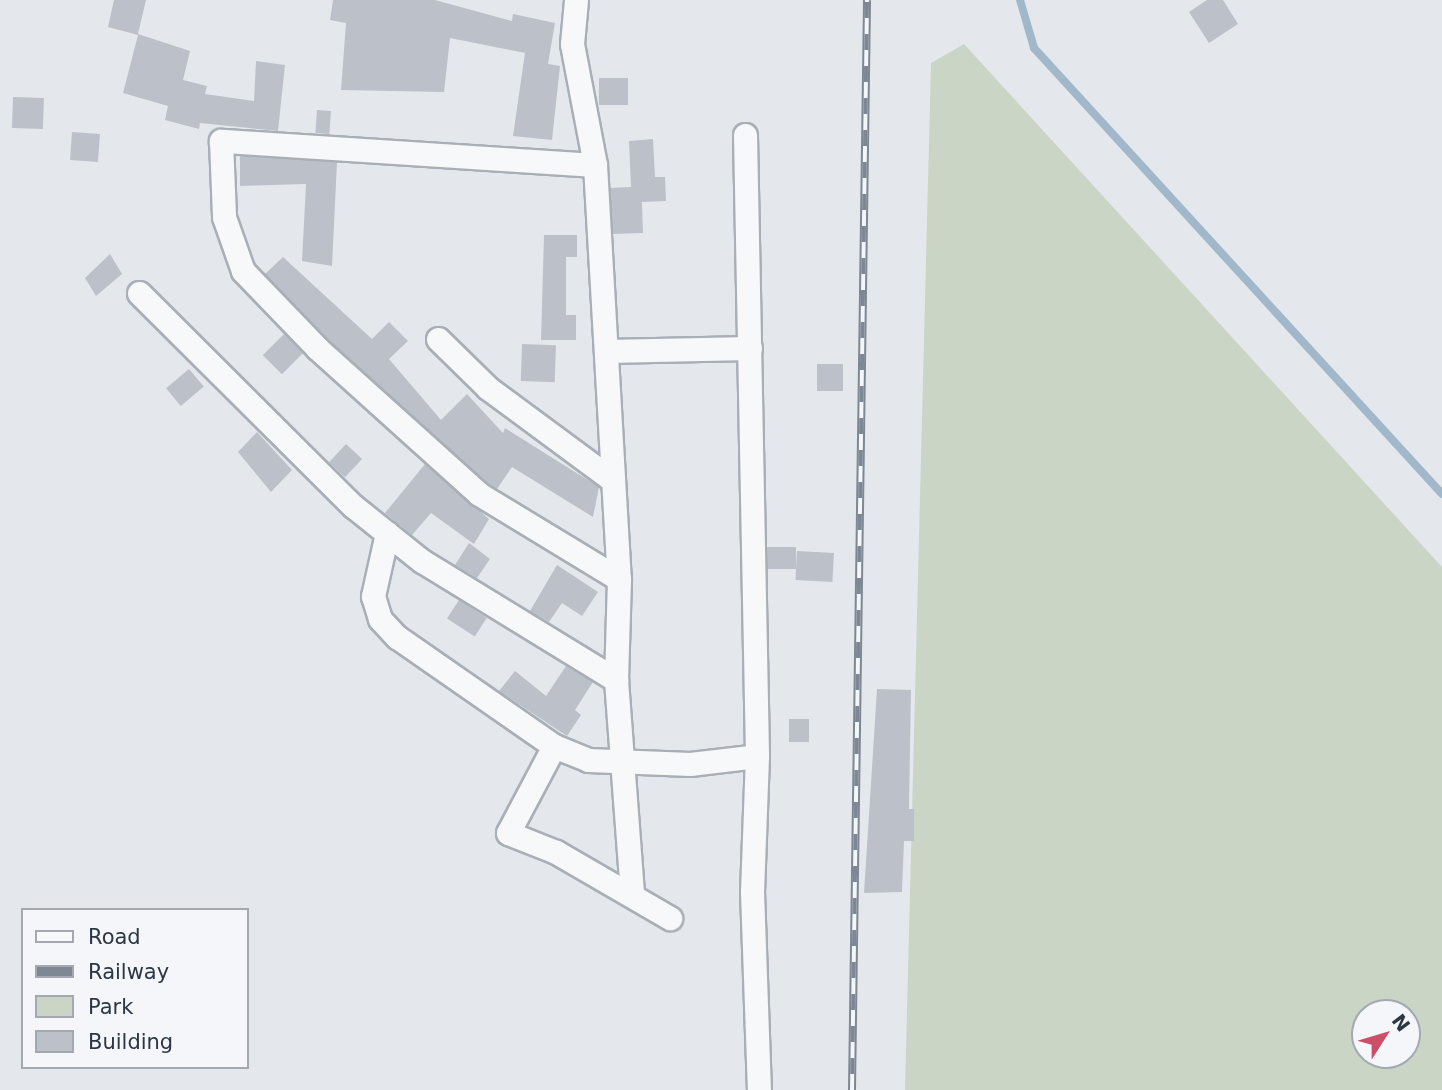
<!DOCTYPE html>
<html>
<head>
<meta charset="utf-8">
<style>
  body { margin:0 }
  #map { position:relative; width:1442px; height:1090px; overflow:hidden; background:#e4e8ec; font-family:"DejaVu Sans",sans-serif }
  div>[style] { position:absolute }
  .green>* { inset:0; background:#cad5c6 }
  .stream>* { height:8px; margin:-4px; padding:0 4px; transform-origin:4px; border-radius:4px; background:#a1b7ca }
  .building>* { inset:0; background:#bcc1c9; transform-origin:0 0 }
  .roads { filter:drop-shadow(2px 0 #a9afb6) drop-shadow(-2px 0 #a9afb6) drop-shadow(0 2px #a9afb6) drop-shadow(0 -2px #a9afb6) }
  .street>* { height:23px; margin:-11.5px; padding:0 11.5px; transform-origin:11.5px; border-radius:11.5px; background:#f7f8fa }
  .rail>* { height:8px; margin-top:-4px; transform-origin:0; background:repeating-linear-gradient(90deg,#f4f6f9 0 16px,#7e8895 0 32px); box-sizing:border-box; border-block:2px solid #7e8895 }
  span { translate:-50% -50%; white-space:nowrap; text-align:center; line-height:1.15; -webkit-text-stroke:6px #f4f6f9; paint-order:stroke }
  .legend { position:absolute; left:21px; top:908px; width:228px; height:161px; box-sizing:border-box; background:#f4f6f9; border:2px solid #a4a9b1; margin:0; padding:9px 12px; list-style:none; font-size:21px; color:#2c3644 }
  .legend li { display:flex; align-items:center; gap:14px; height:35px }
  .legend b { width:35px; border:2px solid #a4a9b1 }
  .north { position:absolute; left:1351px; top:999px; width:70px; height:70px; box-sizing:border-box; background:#f4f6f9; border:2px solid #a4a9b1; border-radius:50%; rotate:53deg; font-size:19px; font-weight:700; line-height:28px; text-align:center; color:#2c3644 }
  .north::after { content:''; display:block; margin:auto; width:24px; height:32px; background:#cb4f68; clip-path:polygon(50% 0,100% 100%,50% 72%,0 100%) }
</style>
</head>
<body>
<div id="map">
  <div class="green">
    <div style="clip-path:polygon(evenodd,964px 44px,1442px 567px,1442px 1090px,905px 1090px,931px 63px,964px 44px,1365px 1013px,1407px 1013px,1407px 1055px,1365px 1055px,1365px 1013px)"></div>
  </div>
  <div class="stream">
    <div style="left:1020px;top:0;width:50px;rotate:73.7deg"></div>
    <div style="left:1034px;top:48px;width:604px;rotate:47.55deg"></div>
  </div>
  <div class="building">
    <div style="clip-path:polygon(114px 0,146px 0,138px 34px,190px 51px,183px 80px,207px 86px,205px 94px,254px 101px,256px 61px,285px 65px,278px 131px,200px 123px,199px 129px,165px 120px,168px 106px,123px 93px,138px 35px,108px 27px)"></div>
    <div style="clip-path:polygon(333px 0,435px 0,512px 21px,513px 14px,555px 23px,548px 64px,560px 66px,552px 140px,513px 136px,525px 53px,450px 38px,444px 92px,341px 90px,346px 23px,330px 20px)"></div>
    <div style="clip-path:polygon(1207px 0,1223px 0,1238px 24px,1209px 43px,1189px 12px)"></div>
    <div style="left:599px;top:78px;width:29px;height:27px"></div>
    <div style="left:13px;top:97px;width:31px;height:31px;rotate:2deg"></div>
    <div style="left:317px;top:110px;width:14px;height:23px;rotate:4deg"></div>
    <div style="left:72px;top:132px;width:28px;height:28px;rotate:4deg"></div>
    <div style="clip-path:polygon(653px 139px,655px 177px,665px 177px,666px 201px,642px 202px,643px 233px,613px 234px,610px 188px,631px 187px,629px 141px)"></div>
    <div style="clip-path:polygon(240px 156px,337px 162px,332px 266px,302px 261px,306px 184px,240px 186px)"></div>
    <div style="clip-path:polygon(544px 235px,577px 235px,577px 257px,566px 257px,566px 315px,576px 315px,576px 340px,541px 340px)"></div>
    <div style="clip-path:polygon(110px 254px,122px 274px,96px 296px,85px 278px)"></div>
    <div style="clip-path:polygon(283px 257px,372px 339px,389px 322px,408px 341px,389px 359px,441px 420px,467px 394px,503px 433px,505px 428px,599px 487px,593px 517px,512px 467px,497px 489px,487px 483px,326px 338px,265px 274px)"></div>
    <div style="left:284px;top:334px;width:27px;height:30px;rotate:45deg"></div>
    <div style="left:522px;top:344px;width:34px;height:37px;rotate:2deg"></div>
    <div style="left:817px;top:364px;width:26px;height:27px"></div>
    <div style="left:189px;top:369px;width:23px;height:30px;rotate:50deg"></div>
    <div style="clip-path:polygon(257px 432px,292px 470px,271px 492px,238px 452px)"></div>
    <div style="left:346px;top:444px;width:22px;height:25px;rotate:43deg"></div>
    <div style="clip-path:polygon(425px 464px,489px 519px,474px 544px,431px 513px,412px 535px,385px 513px)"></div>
    <div style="clip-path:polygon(469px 543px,490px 559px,477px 578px,455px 565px)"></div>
    <div style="left:767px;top:547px;width:29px;height:22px"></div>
    <div style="left:797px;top:551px;width:37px;height:29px;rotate:3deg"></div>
    <div style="clip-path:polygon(557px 565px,598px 592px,582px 616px,562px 603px,549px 622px,530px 611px)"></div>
    <div style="left:459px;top:600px;width:33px;height:22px;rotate:33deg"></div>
    <div style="clip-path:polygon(566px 666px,593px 682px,575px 710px,581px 715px,567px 736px,499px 691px,515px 671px,546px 696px)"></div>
    <div style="clip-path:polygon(877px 689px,911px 690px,909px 809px,914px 809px,914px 841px,904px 841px,902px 892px,864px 893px)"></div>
    <div style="left:789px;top:719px;width:20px;height:23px"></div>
  </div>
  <div class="roads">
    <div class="street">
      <div style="left:576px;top:0;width:44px;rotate:95.2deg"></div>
      <div style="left:572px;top:44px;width:123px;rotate:79.2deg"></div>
      <div style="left:595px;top:165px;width:415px;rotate:86.7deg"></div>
      <div style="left:619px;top:579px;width:101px;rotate:91.7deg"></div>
      <div style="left:616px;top:680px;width:215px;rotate:85.7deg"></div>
      <div style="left:745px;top:135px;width:621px;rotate:88.89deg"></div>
      <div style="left:757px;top:756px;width:135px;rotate:92.1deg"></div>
      <div style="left:752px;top:891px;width:199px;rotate:88deg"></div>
      <div style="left:595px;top:165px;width:375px;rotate:-176.3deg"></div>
      <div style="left:221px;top:141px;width:76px;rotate:87.7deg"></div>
      <div style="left:224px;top:217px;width:57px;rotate:70.6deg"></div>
      <div style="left:243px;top:271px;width:107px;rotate:46.1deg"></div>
      <div style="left:317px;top:348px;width:218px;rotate:42deg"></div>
      <div style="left:479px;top:494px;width:164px;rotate:31.3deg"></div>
      <div style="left:139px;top:293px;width:302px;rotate:44.9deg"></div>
      <div style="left:353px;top:506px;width:88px;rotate:38.6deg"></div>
      <div style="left:422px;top:561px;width:228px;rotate:31.5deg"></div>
      <div style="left:438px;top:339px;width:70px;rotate:44.4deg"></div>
      <div style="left:488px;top:388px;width:153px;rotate:36.5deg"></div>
      <div style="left:606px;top:351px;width:144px;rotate:-1.2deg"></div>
      <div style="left:387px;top:533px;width:65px;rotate:102.5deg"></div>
      <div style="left:373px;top:596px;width:24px;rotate:73deg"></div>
      <div style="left:380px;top:619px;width:25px;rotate:47deg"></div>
      <div style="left:397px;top:637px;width:191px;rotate:34.8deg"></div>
      <div style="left:554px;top:746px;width:37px;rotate:22deg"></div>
      <div style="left:588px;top:760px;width:102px;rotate:2.2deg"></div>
      <div style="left:690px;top:764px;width:67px;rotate:-6.8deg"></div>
      <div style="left:554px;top:746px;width:98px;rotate:117.9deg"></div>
      <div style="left:508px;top:833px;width:52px;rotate:21.6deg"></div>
      <div style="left:556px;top:852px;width:132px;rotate:30.1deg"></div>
    </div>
  </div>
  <div class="rail">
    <div style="left:852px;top:1090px;width:1090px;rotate:-89.21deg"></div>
  </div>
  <ul class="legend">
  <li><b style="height:9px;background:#f7f8fa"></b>Road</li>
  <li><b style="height:9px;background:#7e8895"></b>Railway</li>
  <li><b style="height:19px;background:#cad5c6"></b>Park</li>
  <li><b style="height:19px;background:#bcc1c9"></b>Building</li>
  </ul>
  <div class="north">N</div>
</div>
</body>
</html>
